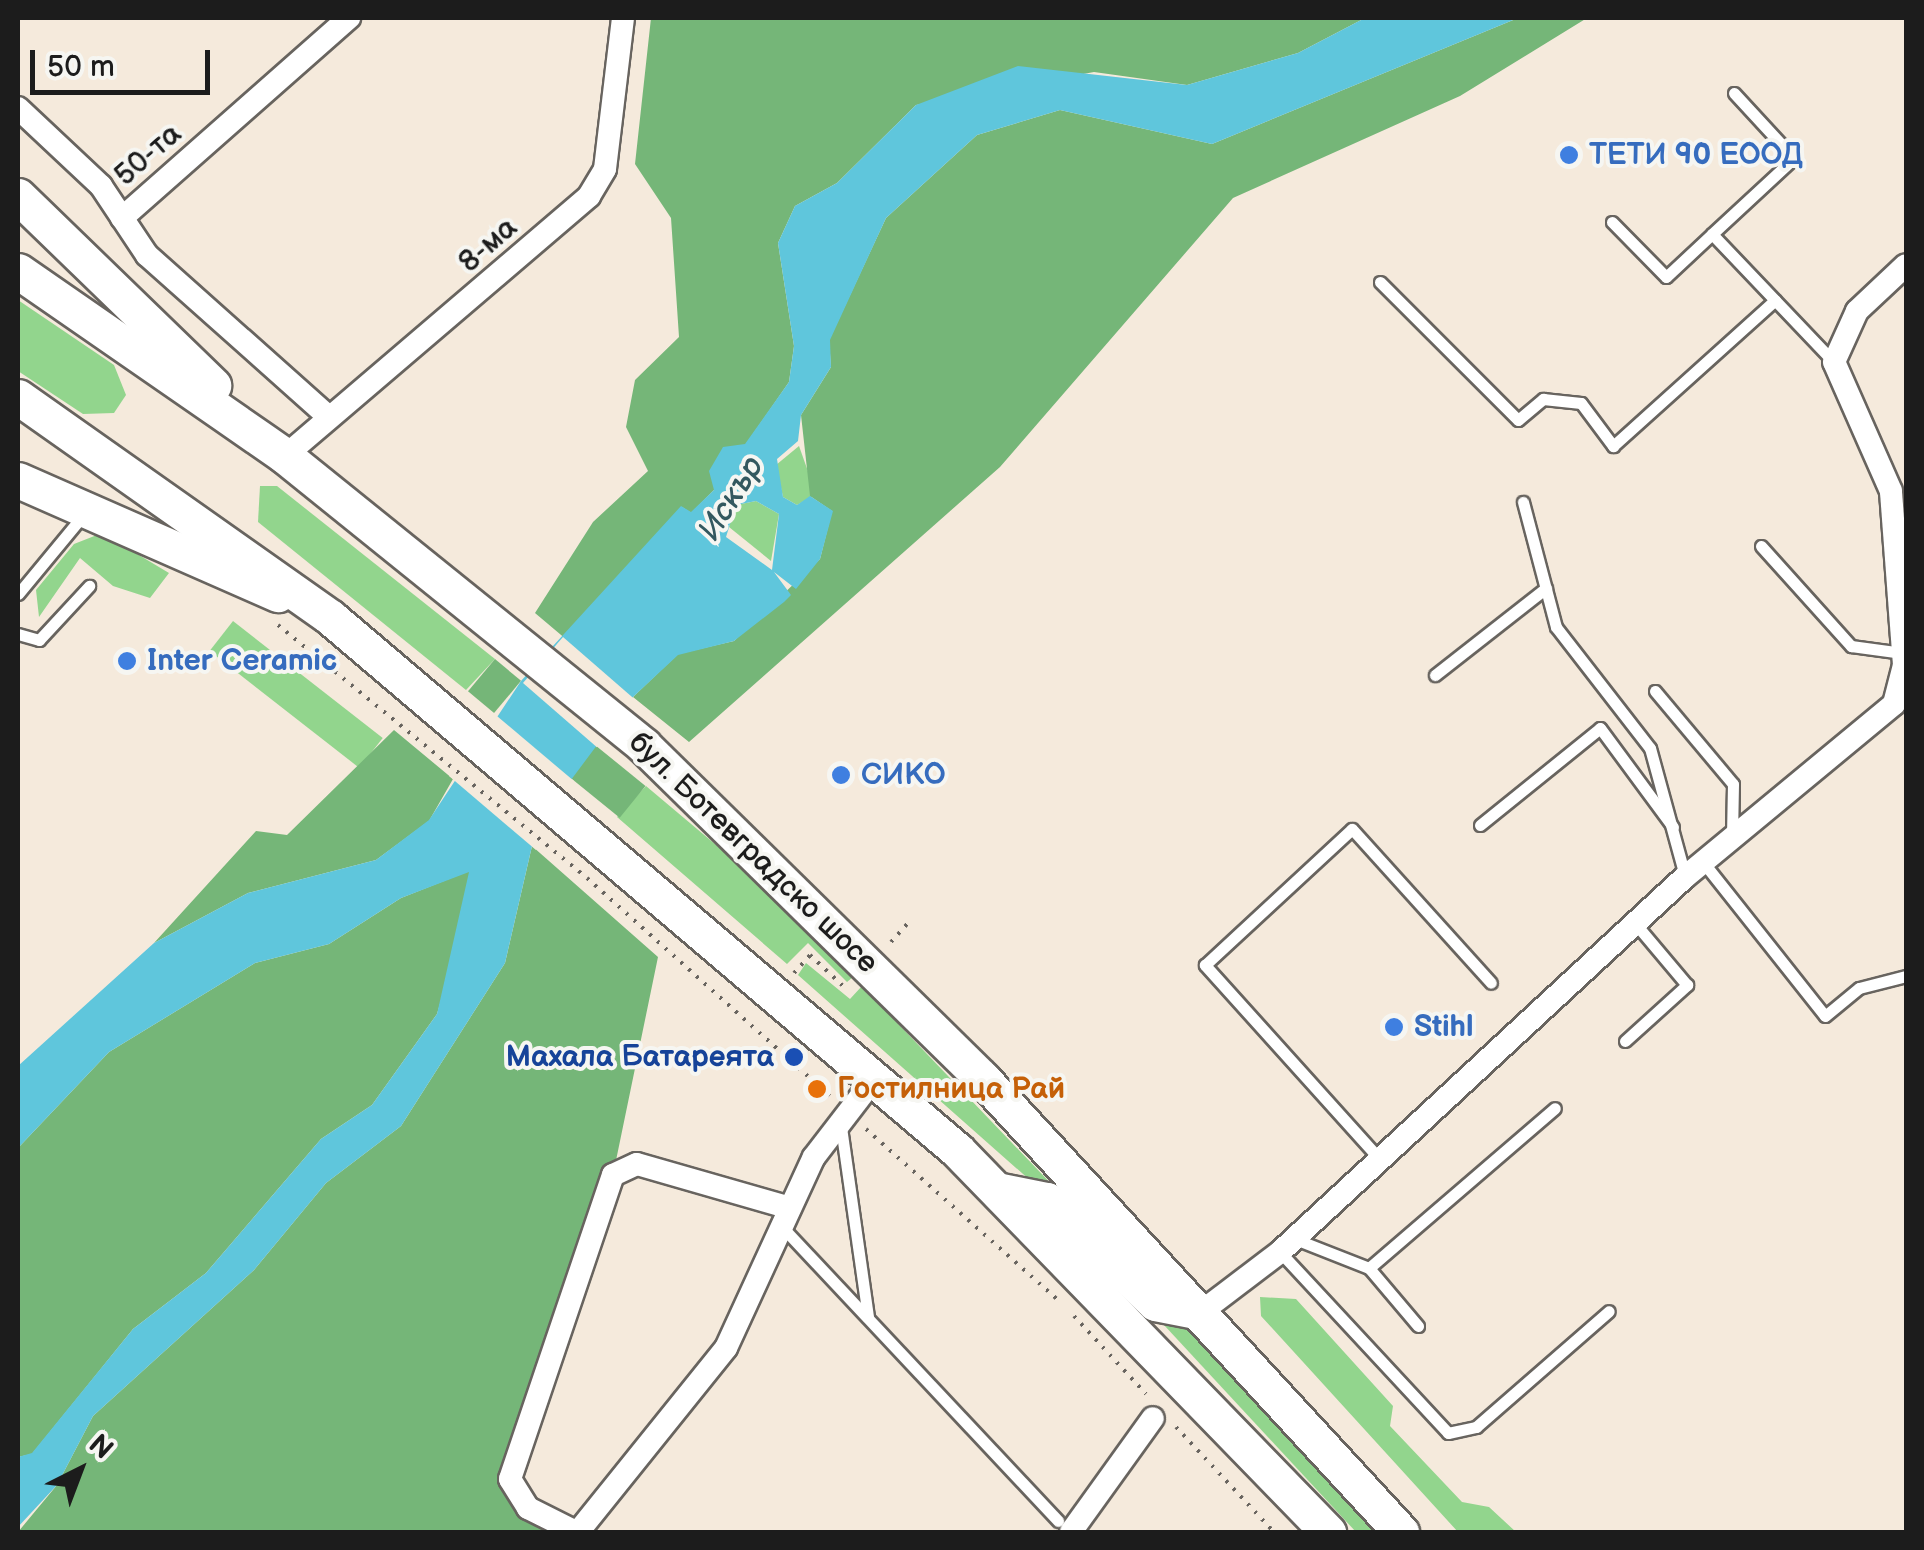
<!DOCTYPE html>
<html>
<head>
<meta charset="utf-8">
<style>
  body { margin:0 }
  #map { position:relative; width:1924px; height:1550px; overflow:hidden; background:#f5eadc; font-family:"Balsamiq Sans",sans-serif }
  div>[style] { position:absolute }
  .green>* { inset:0; background:#92d58d; transform-origin:0 0 }
  .forest>* { inset:0; background:#75b678; transform-origin:0 0 }
  .water>* { inset:0; background:#5fc6dc }
  .pier>* { inset:0; background:#f5eadc; transform-origin:0 0 }
  .path>* { height:4px; margin-top:-2px; transform-origin:0; background:repeating-linear-gradient(90deg,#68645f 0 2.5px,transparent 0 10.5px) }
  .roads { filter:drop-shadow(2px 0 #68645f) drop-shadow(-2px 0 #68645f) drop-shadow(0 2px #68645f) drop-shadow(0 -2px #68645f) }
  .service>* { height:11px; margin:-5.5px; padding:0 5.5px; transform-origin:5.5px; border-radius:5.5px; background:#fff }
  .minor>* { height:22px; margin:-11px; padding:0 11px; transform-origin:11px; border-radius:11px; background:#fff }
  .primary>* { height:35px; margin:-17.5px; padding:0 17.5px; transform-origin:17.5px; border-radius:17.5px; background:#fff }
  .dots>* { width:28px; height:28px; translate:-50% -50%; box-sizing:border-box; border:5px solid #f6f6f2; border-radius:50% }
  span { translate:-50% -50%; white-space:nowrap; text-align:center; line-height:1.15; -webkit-text-stroke:8px #f6f6f2; paint-order:stroke }
  .street-label { font-size:30px; color:#1c1c1c }
  .shop-label { font-size:30px; color:#366cbe; font-weight:700 }
  .left { translate:0 -50%; text-align:left }
  .transit-label { font-size:30px; color:#164399; font-weight:700 }
  .right { translate:-100% -50%; text-align:right }
  .food-label { font-size:30px; color:#c56008; font-weight:700 }
  .water-label { font-size:32px; color:#33585f; font-style:italic }
  .frame { position:absolute; inset:0; border:20px solid #1c1c1c; pointer-events:none }
  .north { position:absolute; left:30px; top:1420px; width:100px; height:100px; -webkit-text-stroke:8px #f6f6f2; paint-order:stroke; rotate:42deg; font-size:28px; font-weight:700; line-height:40px; text-align:center; color:#1c1c1c }
  .north::after { content:''; display:block; margin:auto; width:35px; height:45px; background:#1c1c1c; clip-path:polygon(50% 0,100% 100%,50% 72%,0 100%) }
  .scale { position:absolute; left:30px; top:50px; width:180px; height:45px; box-sizing:border-box; border:5px solid #1c1c1c; border-top:0; padding-left:12px; font-size:30px; line-height:35px; white-space:nowrap; color:#1c1c1c; -webkit-text-stroke:8px #f6f6f2; paint-order:stroke }
</style>
</head>
<body>
<div id="map">
  <div class="green">
    <div style="clip-path:polygon(18px 300px,114px 365px,126px 395px,114px 413px,83px 414px,18px 371px)"></div>
    <div style="clip-path:polygon(799px 446px,816px 494px,797px 505px,783px 497px,776px 465px)"></div>
    <div style="clip-path:polygon(260px 486px,277px 486px,495px 659px,466px 690px,258px 522px)"></div>
    <div style="clip-path:polygon(756px 501px,779px 514px,771px 561px,729px 527px,736px 505px)"></div>
    <div style="clip-path:polygon(102px 533px,169px 573px,150px 598px,113px 586px,80px 558px,39px 617px,36px 590px,74px 544px)"></div>
    <div style="left:233px;top:621px;width:190px;height:38px;rotate:38deg"></div>
    <div style="clip-path:polygon(646px 786px,722px 850px,853px 977px,847px 982px,808px 943px,787px 964px,617px 817px)"></div>
    <div style="clip-path:polygon(806px 963px,850px 999px,862px 986px,1145px 1282px,798px 975px)"></div>
    <div style="clip-path:polygon(1260px 1297px,1296px 1299px,1393px 1406px,1390px 1426px,1462px 1502px,1489px 1507px,1516px 1532px,1458px 1532px,1261px 1316px)"></div>
    <div style="clip-path:polygon(1151px 1311px,1188px 1328px,1376px 1532px,1356px 1532px)"></div>
  </div>
  <div class="forest">
    <div style="clip-path:polygon(651px 18px,1365px 18px,1298px 53px,1187px 85px,1094px 72px,916px 105px,837px 183px,795px 206px,778px 243px,794px 346px,789px 382px,714px 490px,691px 513px,682px 507px,567px 640px,535px 613px,593px 522px,648px 471px,626px 427px,635px 380px,679px 337px,671px 218px,635px 164px)"></div>
    <div style="clip-path:polygon(1518px 18px,1587px 18px,1460px 96px,1233px 198px,1000px 467px,689px 742px,633px 697px,678px 654px,734px 641px,820px 559px,832px 511px,810px 496px,801px 415px,831px 367px,829px 340px,886px 218px,977px 135px,1060px 110px,1212px 144px)"></div>
    <div style="left:495px;top:659px;width:34px;height:42px;rotate:40deg"></div>
    <div style="clip-path:polygon(394px 730px,453px 779px,429px 821px,376px 860px,248px 893px,154px 943px,256px 831px,287px 835px)"></div>
    <div style="left:595px;top:745px;width:65px;height:41px;rotate:39deg"></div>
    <div style="clip-path:polygon(532px 846px,658px 957px,613px 1175px,511px 1479px,576px 1532px,18px 1532px,57px 1485px,93px 1416px,254px 1270px,326px 1183px,401px 1126px,505px 963px)"></div>
    <div style="clip-path:polygon(469px 871px,470px 900px,437px 1014px,372px 1105px,321px 1139px,206px 1273px,133px 1329px,32px 1454px,18px 1457px,18px 1148px,109px 1052px,255px 963px,329px 944px,401px 898px)"></div>
  </div>
  <div class="water">
    <div style="clip-path:polygon(evenodd,1365px 18px,1518px 18px,1212px 144px,1060px 110px,977px 135px,886px 218px,830px 340px,831px 367px,801px 415px,798px 441px,777px 459px,783px 497px,797px 505px,810px 496px,833px 511px,820px 559px,796px 589px,774px 572px,791px 595px,784px 602px,734px 641px,678px 655px,633px 697px,559px 796px,532px 846px,505px 963px,401px 1126px,326px 1183px,254px 1270px,93px 1416px,57px 1485px,18px 1527px,18px 1457px,32px 1453px,133px 1329px,206px 1273px,321px 1139px,372px 1105px,437px 1014px,469px 872px,401px 898px,329px 944px,255px 963px,109px 1052px,18px 1148px,18px 1066px,154px 943px,248px 893px,376px 860px,429px 820px,521px 681px,681px 506px,691px 512px,714px 490px,709px 471px,723px 447px,745px 444px,789px 382px,794px 346px,778px 243px,795px 206px,837px 183px,916px 105px,1018px 66px,1187px 85px,1298px 53px,1365px 18px,756px 501px,779px 514px,772px 570px,726px 537px,736px 505px,756px 501px)"></div>
  </div>
  <div class="pier">
    <div style="left:563px;top:637px;width:98px;height:61px;rotate:41deg"></div>
    <div style="clip-path:polygon(491px 711px,574px 781px,536px 850px,449px 776px)"></div>
  </div>
  <div class="path">
    <div style="left:278px;top:625px;width:399px;rotate:39.3deg"></div>
    <div style="left:587px;top:878px;width:326px;rotate:41.9deg"></div>
    <div style="left:891px;top:942px;width:30px;rotate:-48deg"></div>
    <div style="left:794px;top:973px;width:24px;rotate:-48deg"></div>
    <div style="left:810px;top:955px;width:45px;rotate:43.2deg"></div>
    <div style="left:866px;top:1129px;width:256px;rotate:41.7deg"></div>
    <div style="left:1074px;top:1316px;width:106px;rotate:47.3deg"></div>
    <div style="left:1176px;top:1427px;width:144px;rotate:47deg"></div>
  </div>
  <div class="roads">
    <div class="service">
      <div style="left:1734px;top:93px;width:88px;rotate:47.3deg"></div>
      <div style="left:1794px;top:158px;width:112px;rotate:137.2deg"></div>
      <div style="left:1712px;top:234px;width:177px;rotate:46.4deg"></div>
      <div style="left:1612px;top:222px;width:77px;rotate:45.5deg"></div>
      <div style="left:1666px;top:277px;width:63px;rotate:-43.1deg"></div>
      <div style="left:1380px;top:282px;width:195px;rotate:45deg"></div>
      <div style="left:1518px;top:420px;width:33px;rotate:-40deg"></div>
      <div style="left:1543px;top:399px;width:38px;rotate:6deg"></div>
      <div style="left:1581px;top:403px;width:54px;rotate:53.3deg"></div>
      <div style="left:1613px;top:446px;width:218px;rotate:-42deg"></div>
      <div style="left:1523px;top:502px;width:129px;rotate:75.2deg"></div>
      <div style="left:1556px;top:627px;width:153px;rotate:52.2deg"></div>
      <div style="left:1650px;top:748px;width:133px;rotate:74.7deg"></div>
      <div style="left:1761px;top:546px;width:135px;rotate:48deg"></div>
      <div style="left:1851px;top:646px;width:52px;rotate:7.7deg"></div>
      <div style="left:18px;top:594px;width:105px;rotate:-50.4deg"></div>
      <div style="left:18px;top:634px;width:22px;rotate:16deg"></div>
      <div style="left:39px;top:640px;width:74px;rotate:-47.2deg"></div>
      <div style="left:1435px;top:675px;width:141px;rotate:-38.1deg"></div>
      <div style="left:1655px;top:691px;width:121px;rotate:50deg"></div>
      <div style="left:1733px;top:784px;width:54px;rotate:91.1deg"></div>
      <div style="left:1480px;top:825px;width:154px;rotate:-38.9deg"></div>
      <div style="left:1600px;top:728px;width:123px;rotate:53.6deg"></div>
      <div style="left:1703px;top:862px;width:196px;rotate:51.6deg"></div>
      <div style="left:1825px;top:1016px;width:44px;rotate:-39.5deg"></div>
      <div style="left:1859px;top:988px;width:49px;rotate:-14.3deg"></div>
      <div style="left:1625px;top:1041px;width:84px;rotate:-42.1deg"></div>
      <div style="left:1687px;top:985px;width:82px;rotate:-130.1deg"></div>
      <div style="left:841px;top:1127px;width:192px;rotate:81.9deg"></div>
      <div style="left:1376px;top:1155px;width:256px;rotate:-132deg"></div>
      <div style="left:1205px;top:965px;width:200px;rotate:-42.8deg"></div>
      <div style="left:1352px;top:829px;width:207px;rotate:47.9deg"></div>
      <div style="left:785px;top:1230px;width:399px;rotate:46.8deg"></div>
      <div style="left:1295px;top:1239px;width:79px;rotate:21.4deg"></div>
      <div style="left:1369px;top:1268px;width:76px;rotate:49.8deg"></div>
      <div style="left:1280px;top:1252px;width:247px;rotate:47.1deg"></div>
      <div style="left:1448px;top:1433px;width:29px;rotate:-12deg"></div>
      <div style="left:1476px;top:1427px;width:176px;rotate:-41.1deg"></div>
      <div style="left:1369px;top:1268px;width:245px;rotate:-40.7deg"></div>
    </div>
    <div class="minor">
      <div style="left:18px;top:108px;width:114px;rotate:43.2deg"></div>
      <div style="left:101px;top:186px;width:83px;rotate:56.3deg"></div>
      <div style="left:147px;top:255px;width:242px;rotate:41.7deg"></div>
      <div style="left:122px;top:218px;width:303px;rotate:-41.4deg"></div>
      <div style="left:285px;top:456px;width:400px;rotate:-40.5deg"></div>
      <div style="left:589px;top:196px;width:31px;rotate:-59deg"></div>
      <div style="left:605px;top:169px;width:152px;rotate:-83.2deg"></div>
      <div style="left:1201px;top:1312px;width:99px;rotate:-37.2deg"></div>
      <div style="left:1280px;top:1252px;width:552px;rotate:-42.8deg"></div>
      <div style="left:1685px;top:877px;width:271px;rotate:-39.6deg"></div>
      <div style="left:1894px;top:704px;width:40px;rotate:-75.6deg"></div>
      <div style="left:1904px;top:665px;width:174px;rotate:-94.3deg"></div>
      <div style="left:1891px;top:491px;width:141px;rotate:-113.8deg"></div>
      <div style="left:1834px;top:362px;width:56px;rotate:-65.7deg"></div>
      <div style="left:1857px;top:311px;width:67px;rotate:-43.2deg"></div>
      <div style="left:576px;top:1532px;width:54px;rotate:-153.4deg"></div>
      <div style="left:528px;top:1508px;width:34px;rotate:-122deg"></div>
      <div style="left:510px;top:1479px;width:321px;rotate:-71.3deg"></div>
      <div style="left:613px;top:1175px;width:26px;rotate:-25deg"></div>
      <div style="left:637px;top:1164px;width:159px;rotate:16deg"></div>
      <div style="left:578px;top:1532px;width:236px;rotate:-51.2deg"></div>
      <div style="left:726px;top:1348px;width:210px;rotate:-65.3deg"></div>
      <div style="left:814px;top:1157px;width:98px;rotate:-52.4deg"></div>
      <div style="left:1071px;top:1532px;width:140px;rotate:-54.3deg"></div>
    </div>
    <div class="primary">
      <div style="left:18px;top:196px;width:272px;rotate:44.1deg"></div>
      <div style="left:18px;top:271px;width:325px;rotate:34.7deg"></div>
      <div style="left:285px;top:456px;width:461px;rotate:38.9deg"></div>
      <div style="left:644px;top:746px;width:474px;rotate:44.5deg"></div>
      <div style="left:982px;top:1078px;width:618px;rotate:47.3deg"></div>
      <div style="left:18px;top:397px;width:383px;rotate:35.2deg"></div>
      <div style="left:331px;top:618px;width:822px;rotate:40.36deg"></div>
      <div style="left:957px;top:1150px;width:533px;rotate:45.84deg"></div>
      <div style="left:18px;top:480px;width:284px;rotate:23.7deg"></div>
      <div style="left:1001px;top:1191px;width:47px;rotate:11.1deg"></div>
      <div style="left:1047px;top:1200px;width:149px;rotate:43.6deg"></div>
      <div style="left:1155px;top:1303px;width:47px;rotate:11.1deg"></div>
    </div>
  </div>
  <div class="dots">
    <div style="left:1569px;top:155px;background:#3f7fe0"></div>
    <div style="left:127px;top:661px;background:#3f7fe0"></div>
    <div style="left:841px;top:775px;background:#3f7fe0"></div>
    <div style="left:1394px;top:1027px;background:#3f7fe0"></div>
    <div style="left:794px;top:1057px;background:#1a4fb4"></div>
    <div style="left:817px;top:1089px;background:#e8710a"></div>
  </div>
  <div class="street-label">
    <span style="left:148px;top:155px;rotate:-41deg">50-та</span>
    <span style="left:488px;top:245px;rotate:-41deg">8-ма</span>
    <span style="left:753px;top:853px;rotate:44deg">бул. Ботевградско шосе</span>
  </div>
  <div class="shop-label">
    <span class="left" style="left:1589px;top:155px">ТЕТИ 90 ЕООД</span>
    <span class="left" style="left:147px;top:661px">Inter Ceramic</span>
    <span class="left" style="left:861px;top:775px">СИКО</span>
    <span class="left" style="left:1414px;top:1027px">Stihl</span>
  </div>
  <div class="transit-label">
    <span class="right" style="left:774px;top:1057px">Махала Батареята</span>
  </div>
  <div class="food-label">
    <span class="left" style="left:837px;top:1089px">Гостилница Рай</span>
  </div>
  <div class="water-label">
    <span style="left:732px;top:499px;rotate:-58deg">Искър</span>
  </div>
  <div class="frame"></div>
  <div class="north">N</div>
  <div class="scale">50 m</div>
</div>
</body>
</html>
